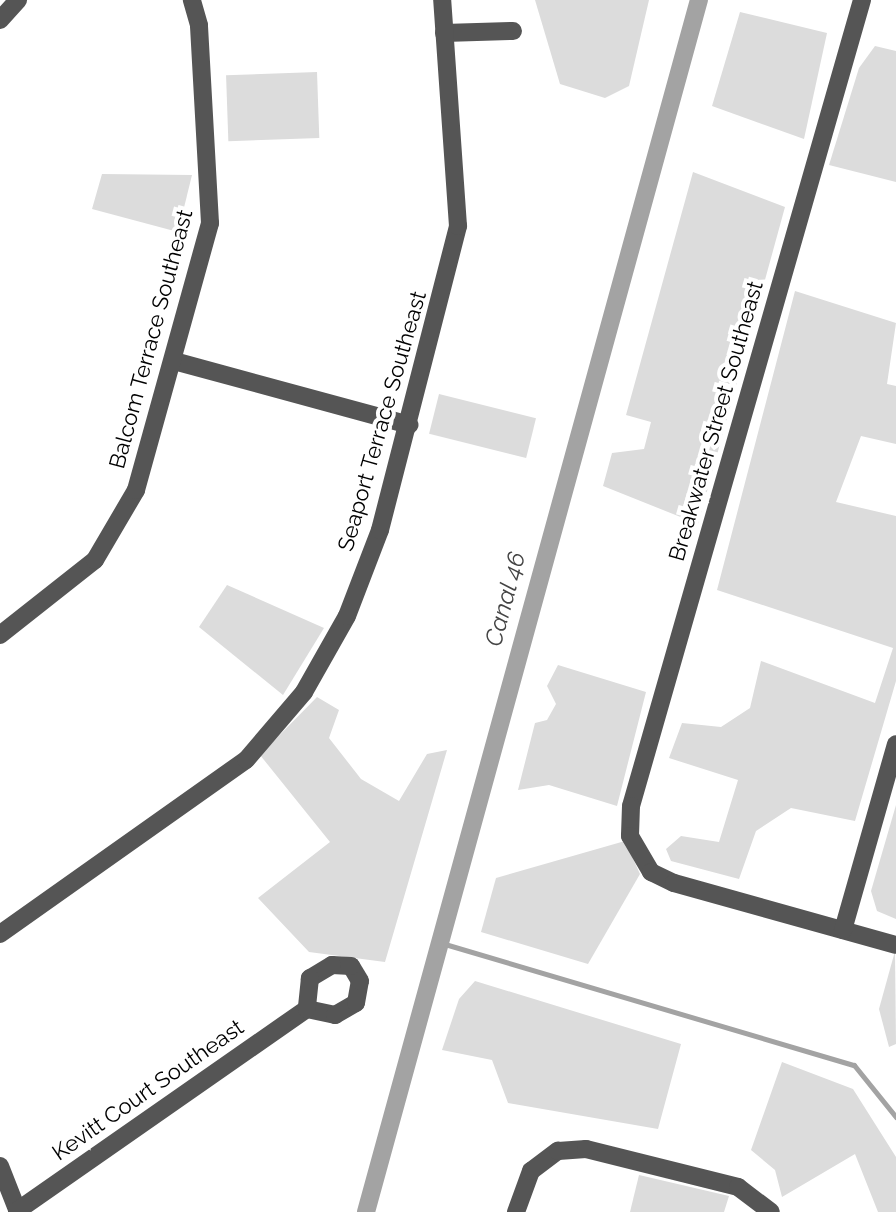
<!DOCTYPE html>
<html>
<head>
<meta charset="utf-8">
<style>
  body { margin:0 }
  #map { position:relative; width:896px; height:1212px; overflow:hidden; background:#fff; font-family:Raleway,sans-serif }
  div>[style] { position:absolute }
  .green>* { inset:0; background:#dcdcdc; transform-origin:0 0 }
  .stream>* { height:5px; margin:-2.5px; padding:0 2.5px; transform-origin:2.5px; border-radius:2.5px; background:#a3a3a3 }
  .canal>* { height:18px; margin:-9px; padding:0 9px; transform-origin:9px; border-radius:9px; background:#a3a3a3 }
  .minor>* { height:18px; margin:-9px; padding:0 9px; transform-origin:9px; border-radius:9px; background:#555 }
  span { translate:-50% -50%; white-space:nowrap; text-align:center; line-height:1.15; -webkit-text-stroke:8px #fff; paint-order:stroke }
  .street-label { font-size:22px; color:#000 }
  .water-label { font-size:24px; color:#444; font-style:italic }
</style>
</head>
<body>
<div id="map">
  <div class="green">
    <div style="clip-path:polygon(535px 0,649px 0,629px 86px,605px 98px,560px 84px)"></div>
    <div style="clip-path:polygon(740px 12px,827px 33px,804px 139px,712px 106px)"></div>
    <div style="clip-path:polygon(875px 46px,896px 51px,896px 182px,829px 165px,859px 68px)"></div>
    <div style="left:317px;top:72px;width:66px;height:91px;rotate:88deg"></div>
    <div style="clip-path:polygon(693px 172px,785px 207px,698px 524px,603px 486px,612px 453px,644px 449px,651px 422px,626px 415px)"></div>
    <div style="clip-path:polygon(102px 174px,192px 175px,178px 232px,92px 209px)"></div>
    <div style="clip-path:polygon(795px 291px,896px 323px,887px 384px,896px 386px,896px 444px,861px 436px,836px 502px,896px 516px,896px 681px,855px 821px,791px 808px,756px 831px,739px 879px,671px 861px,666px 849px,681px 836px,719px 842px,738px 780px,669px 758px,682px 723px,721px 727px,750px 708px,761px 661px,875px 703px,893px 648px,717px 590px)"></div>
    <div style="left:439px;top:394px;width:100px;height:41px;rotate:14deg"></div>
    <div style="clip-path:polygon(227px 585px,324px 628px,283px 695px,199px 627px)"></div>
    <div style="clip-path:polygon(558px 665px,646px 692px,617px 806px,549px 785px,518px 790px,535px 723px,547px 720px,556px 704px,547px 686px)"></div>
    <div style="clip-path:polygon(317px 697px,339px 710px,329px 738px,361px 779px,399px 801px,427px 754px,447px 750px,385px 962px,309px 952px,258px 898px,330px 842px,260px 755px)"></div>
    <div style="clip-path:polygon(896px 805px,896px 919px,877px 911px,871px 891px)"></div>
    <div style="clip-path:polygon(625px 841px,640px 874px,588px 964px,481px 932px,496px 878px)"></div>
    <div style="clip-path:polygon(895px 951px,896px 1044px,889px 1047px,879px 1009px)"></div>
    <div style="clip-path:polygon(475px 981px,681px 1044px,658px 1129px,508px 1103px,492px 1060px,442px 1050px,459px 999px)"></div>
    <div style="clip-path:polygon(782px 1062px,853px 1089px,896px 1157px,896px 1212px,878px 1212px,855px 1154px,782px 1197px,775px 1170px,751px 1150px)"></div>
    <div style="clip-path:polygon(639px 1175px,729px 1196px,724px 1212px,630px 1212px)"></div>
  </div>
  <div class="stream">
    <div style="left:438px;top:942px;width:434px;rotate:16.5deg"></div>
    <div style="left:854px;top:1065px;width:67px;rotate:51.1deg"></div>
  </div>
  <div class="canal">
    <div style="left:366px;top:1212px;width:1257px;rotate:-74.64deg"></div>
  </div>
  <div class="minor">
    <div style="left:862px;top:0;width:838px;rotate:105.99deg"></div>
    <div style="left:631px;top:806px;width:30px;rotate:92deg"></div>
    <div style="left:630px;top:836px;width:42px;rotate:59.7deg"></div>
    <div style="left:651px;top:872px;width:25px;rotate:26deg"></div>
    <div style="left:674px;top:883px;width:230px;rotate:15.6deg"></div>
    <div style="left:0;top:20px;width:27px;rotate:-48deg"></div>
    <div style="left:444px;top:33px;width:69px;rotate:-1.7deg"></div>
    <div style="left:174px;top:361px;width:244px;rotate:15.2deg"></div>
    <div style="left:0;top:635px;width:121px;rotate:-38.3deg"></div>
    <div style="left:95px;top:560px;width:81px;rotate:-59.6deg"></div>
    <div style="left:136px;top:490px;width:277px;rotate:-74.5deg"></div>
    <div style="left:210px;top:223px;width:198px;rotate:-93.2deg"></div>
    <div style="left:199px;top:25px;width:26px;rotate:-106deg"></div>
    <div style="left:843px;top:930px;width:193px;rotate:-74.1deg"></div>
    <div style="left:0;top:934px;width:301px;rotate:-35.3deg"></div>
    <div style="left:246px;top:760px;width:89px;rotate:-49.5deg"></div>
    <div style="left:304px;top:692px;width:87px;rotate:-60.5deg"></div>
    <div style="left:347px;top:616px;width:92px;rotate:-69deg"></div>
    <div style="left:380px;top:530px;width:314px;rotate:-75.6deg"></div>
    <div style="left:458px;top:226px;width:227px;rotate:-94deg"></div>
    <div style="left:0;top:1166px;width:49px;rotate:68.6deg"></div>
    <div style="left:17px;top:1211px;width:353px;rotate:-34.9deg"></div>
    <div style="left:307px;top:1009px;width:29px;rotate:12deg"></div>
    <div style="left:335px;top:1015px;width:24px;rotate:-30deg"></div>
    <div style="left:356px;top:1003px;width:22px;rotate:-80deg"></div>
    <div style="left:360px;top:981px;width:17px;rotate:-121deg"></div>
    <div style="left:351px;top:966px;width:19px;rotate:-177deg"></div>
    <div style="left:332px;top:965px;width:26px;rotate:149deg"></div>
    <div style="left:310px;top:978px;width:31px;rotate:96deg"></div>
    <div style="left:516px;top:1212px;width:44px;rotate:-69.9deg"></div>
    <div style="left:531px;top:1171px;width:34px;rotate:-37deg"></div>
    <div style="left:558px;top:1151px;width:28px;rotate:-4deg"></div>
    <div style="left:586px;top:1149px;width:157px;rotate:14deg"></div>
    <div style="left:738px;top:1187px;width:41px;rotate:37.1deg"></div>
  </div>
  <div class="street-label">
    <span style="left:151px;top:339px;rotate:-75deg">Balcom Terrace Southeast</span>
    <span style="left:382px;top:421px;rotate:-74deg">Seaport Terrace Southeast</span>
    <span style="left:716px;top:421px;rotate:-74deg">Breakwater Street Southeast</span>
    <span style="left:148px;top:1090px;rotate:-35deg">Kevitt Court Southeast</span>
  </div>
  <div class="water-label">
    <span style="left:505px;top:599px;rotate:-75deg">Canal 46</span>
  </div>
</div>
</body>
</html>
